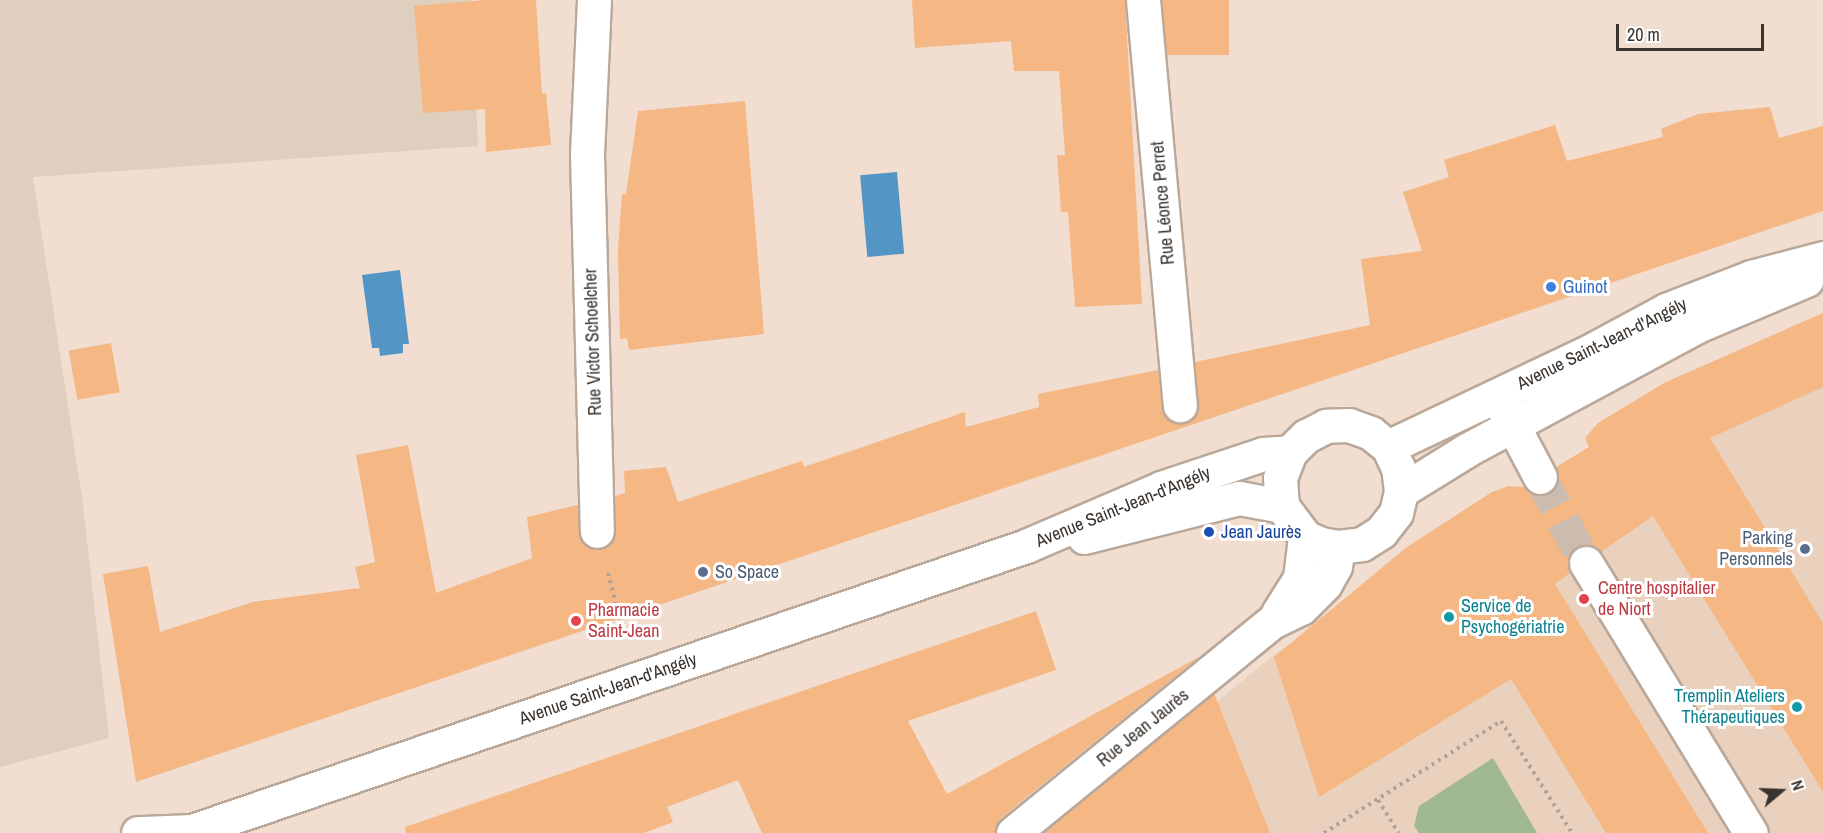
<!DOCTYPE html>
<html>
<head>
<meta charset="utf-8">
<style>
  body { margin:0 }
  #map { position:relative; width:1823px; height:833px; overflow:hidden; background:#f1ded0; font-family:"Archivo Narrow",sans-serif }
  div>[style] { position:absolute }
  .commercial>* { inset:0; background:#dfcfbe }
  .built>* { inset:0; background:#e9d1be }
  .green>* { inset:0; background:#a1b990 }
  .water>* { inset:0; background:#5396c5; transform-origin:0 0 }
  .building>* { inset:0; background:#f5b784; transform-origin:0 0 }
  .minor-tunnel>* { height:33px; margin-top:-16.5px; transform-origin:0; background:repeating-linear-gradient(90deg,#ccbcb0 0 33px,transparent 0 49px) }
  .path>* { height:4px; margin-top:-2px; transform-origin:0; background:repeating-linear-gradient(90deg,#b1a297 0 3px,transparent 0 7.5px) }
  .roads { filter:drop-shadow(2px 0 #baa89a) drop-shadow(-2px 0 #baa89a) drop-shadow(0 2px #baa89a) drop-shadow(0 -2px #baa89a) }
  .minor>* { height:33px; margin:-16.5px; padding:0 16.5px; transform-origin:16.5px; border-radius:16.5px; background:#fff }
  .major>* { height:33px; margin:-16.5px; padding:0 16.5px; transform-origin:16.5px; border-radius:16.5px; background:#fff }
  .dots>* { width:16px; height:16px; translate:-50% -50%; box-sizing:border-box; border:3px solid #fff; border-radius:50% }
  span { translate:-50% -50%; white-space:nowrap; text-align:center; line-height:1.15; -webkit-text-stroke:6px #fff; paint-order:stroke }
  .street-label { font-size:18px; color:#3a332e }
  .shop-label { font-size:18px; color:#366cbe }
  .left { translate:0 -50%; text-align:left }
  .transit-label { font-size:18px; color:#164399 }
  .service-label { font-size:18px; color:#4e5e75 }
  .right { translate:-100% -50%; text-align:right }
  .health-label { font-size:18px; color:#be3a42 }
  .culture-label { font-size:18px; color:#0d838f }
  .north { position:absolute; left:1751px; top:761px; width:60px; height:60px; -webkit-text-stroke:4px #fff; paint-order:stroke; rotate:71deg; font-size:16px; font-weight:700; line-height:24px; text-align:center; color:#3a332e }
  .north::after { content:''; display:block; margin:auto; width:21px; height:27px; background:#3a332e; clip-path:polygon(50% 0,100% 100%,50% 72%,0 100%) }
  .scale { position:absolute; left:1616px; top:24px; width:148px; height:27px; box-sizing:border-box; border:3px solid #3a332e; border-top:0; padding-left:8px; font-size:18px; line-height:21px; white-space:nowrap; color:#3a332e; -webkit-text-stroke:4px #fff; paint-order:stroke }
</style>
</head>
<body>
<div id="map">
  <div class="commercial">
    <div style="clip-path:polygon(0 0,472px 0,478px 146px,33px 177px,83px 505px,109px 738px,0 767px)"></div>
  </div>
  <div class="built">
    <div style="clip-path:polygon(1823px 313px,1823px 833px,1058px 833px,1275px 654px,1589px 447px,1664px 383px)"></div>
  </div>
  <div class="green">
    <div style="clip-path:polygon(1493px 758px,1537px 833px,1419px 833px,1414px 826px,1419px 806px)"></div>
  </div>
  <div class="water">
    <div style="left:897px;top:172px;width:82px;height:37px;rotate:85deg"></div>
    <div style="clip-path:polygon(400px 270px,409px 344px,403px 344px,403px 353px,380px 356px,379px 348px,372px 348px,362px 275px)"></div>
  </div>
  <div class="building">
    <div style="clip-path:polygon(484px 0,536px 0,542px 93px,546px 93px,551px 145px,486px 152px,485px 109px,423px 113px,414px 6px)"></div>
    <div style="clip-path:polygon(912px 0,1125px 0,1142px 304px,1075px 307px,1068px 212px,1061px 212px,1057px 155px,1065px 155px,1059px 71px,1014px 71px,1011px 41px,915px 48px)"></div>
    <div style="left:1162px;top:0;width:67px;height:55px"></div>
    <div style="clip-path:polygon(745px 101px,764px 334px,629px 350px,627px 338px,620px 339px,618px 250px,622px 194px,626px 194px,638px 111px)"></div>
    <div style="clip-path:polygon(1770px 107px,1779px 138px,1823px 126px,1823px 211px,136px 782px,103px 574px,148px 566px,160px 632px,253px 602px,360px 588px,355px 567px,375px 562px,356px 455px,408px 445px,436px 593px,532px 558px,527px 517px,578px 505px,581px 541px,597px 550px,607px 547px,616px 531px,615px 496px,625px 493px,624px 471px,666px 467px,678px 502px,802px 461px,804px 467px,965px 412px,966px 427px,1039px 407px,1038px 394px,1158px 370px,1164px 415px,1182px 424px,1197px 412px,1195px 362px,1370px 325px,1361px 259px,1422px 251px,1403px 192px,1449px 177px,1444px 160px,1555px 125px,1567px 161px,1663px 137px,1661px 129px,1698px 114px)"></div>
    <div style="clip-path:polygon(1823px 313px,1823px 387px,1710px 438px,1823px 623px,1823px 792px,1653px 516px,1601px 552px,1586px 544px,1576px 547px,1567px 563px,1570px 573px,1555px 584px,1708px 833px,1606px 833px,1511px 679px,1319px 797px,1274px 657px,1407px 547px,1492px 492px,1509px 486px,1525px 487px,1539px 496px,1549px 493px,1559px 478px,1556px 467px,1589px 447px,1585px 438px,1598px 423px,1664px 383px)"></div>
    <div style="left:111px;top:343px;width:50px;height:43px;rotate:80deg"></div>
    <div style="clip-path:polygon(1036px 611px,1056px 670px,908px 721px,947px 794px,1199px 657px,1001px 818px,995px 833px,762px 833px,738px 780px,667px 807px,673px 822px,644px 833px,406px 833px,405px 827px)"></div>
    <div style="clip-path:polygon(1214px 693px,1270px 833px,1043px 833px)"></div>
  </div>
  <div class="minor-tunnel">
    <div style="left:1540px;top:477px;width:98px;rotate:61.9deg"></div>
  </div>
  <div class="path">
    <div style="left:608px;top:573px;width:67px;rotate:75.3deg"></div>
    <div style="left:1378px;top:800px;width:39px;rotate:58deg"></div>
    <div style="left:1324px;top:833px;width:209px;rotate:-32.3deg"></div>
    <div style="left:1501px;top:721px;width:133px;rotate:57.6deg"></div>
  </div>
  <div class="roads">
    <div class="minor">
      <div style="left:594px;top:0;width:154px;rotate:92.6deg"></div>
      <div style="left:587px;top:154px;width:377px;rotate:88.5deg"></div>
      <div style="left:1143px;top:0;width:407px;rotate:84.8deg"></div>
      <div style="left:1499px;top:399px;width:88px;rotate:62.3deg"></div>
      <div style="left:1586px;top:563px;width:316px;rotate:58.6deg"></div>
      <div style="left:1278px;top:613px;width:41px;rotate:-57.8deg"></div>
      <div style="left:1300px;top:578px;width:41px;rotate:-83deg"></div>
      <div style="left:1013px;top:833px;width:334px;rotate:-39.2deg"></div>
      <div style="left:1272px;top:622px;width:32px;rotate:-26deg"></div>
      <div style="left:1301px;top:608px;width:34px;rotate:-45deg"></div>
      <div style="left:1325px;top:584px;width:21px;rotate:-61deg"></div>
      <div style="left:1335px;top:566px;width:19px;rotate:-81deg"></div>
    </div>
    <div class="major">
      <div style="left:1388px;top:447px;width:224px;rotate:-25.4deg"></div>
      <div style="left:1590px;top:351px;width:86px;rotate:-28.3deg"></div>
      <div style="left:1666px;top:310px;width:91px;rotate:-21.2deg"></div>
      <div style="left:1751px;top:277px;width:74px;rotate:-14.8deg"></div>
      <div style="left:1401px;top:491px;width:78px;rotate:-31.8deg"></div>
      <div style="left:1467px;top:450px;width:259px;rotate:-28.3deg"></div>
      <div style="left:1695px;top:327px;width:121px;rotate:-22.9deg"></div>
      <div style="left:1084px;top:537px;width:160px;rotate:-14.1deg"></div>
      <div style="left:1239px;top:498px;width:44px;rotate:10.5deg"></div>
      <div style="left:1282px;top:506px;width:39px;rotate:53deg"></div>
      <div style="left:1305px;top:537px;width:17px;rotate:24deg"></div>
      <div style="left:1321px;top:544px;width:17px;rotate:10deg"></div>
      <div style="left:1338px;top:547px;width:24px;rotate:-7deg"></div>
      <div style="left:1362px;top:544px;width:22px;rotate:-32deg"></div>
      <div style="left:1381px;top:532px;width:24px;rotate:-52deg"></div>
      <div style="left:1396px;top:513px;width:23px;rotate:-77deg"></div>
      <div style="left:1401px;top:491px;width:23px;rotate:-97deg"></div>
      <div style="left:1398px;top:468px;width:23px;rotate:-115deg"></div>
      <div style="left:1388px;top:447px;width:22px;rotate:-141deg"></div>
      <div style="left:1371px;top:433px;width:23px;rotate:-160deg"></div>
      <div style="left:1349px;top:425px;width:23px;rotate:178deg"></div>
      <div style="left:1326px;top:426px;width:22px;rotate:153deg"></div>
      <div style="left:1306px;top:436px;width:23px;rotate:135deg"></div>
      <div style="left:1290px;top:452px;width:28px;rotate:111deg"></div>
      <div style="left:1280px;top:478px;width:28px;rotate:86deg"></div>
      <div style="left:138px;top:833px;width:52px;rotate:-2.2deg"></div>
      <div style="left:186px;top:833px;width:888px;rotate:-18.86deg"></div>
      <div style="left:1026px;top:546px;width:147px;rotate:-23.2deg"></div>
      <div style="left:1161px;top:488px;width:108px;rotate:-18.4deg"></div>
      <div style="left:1263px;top:454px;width:27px;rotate:-4deg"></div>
    </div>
  </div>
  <div class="dots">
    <div style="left:1551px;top:287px;background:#3f7fe0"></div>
    <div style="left:1209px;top:532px;background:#1a4fb4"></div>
    <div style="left:1805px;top:549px;background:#5c6f8a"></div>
    <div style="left:703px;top:572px;background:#5c6f8a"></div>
    <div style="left:1584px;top:599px;background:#e0444e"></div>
    <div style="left:1449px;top:617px;background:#0f9aa8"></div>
    <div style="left:576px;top:621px;background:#e0444e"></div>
    <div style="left:1797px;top:707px;background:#0f9aa8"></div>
  </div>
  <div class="street-label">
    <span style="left:1163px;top:203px;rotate:-95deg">Rue Léonce Perret</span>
    <span style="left:593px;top:342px;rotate:-92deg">Rue Victor Schoelcher</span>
    <span style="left:1602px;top:344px;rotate:-26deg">Avenue Saint-Jean-d'Angély</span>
    <span style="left:1123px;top:507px;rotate:-22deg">Avenue Saint-Jean-d'Angély</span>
    <span style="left:608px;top:689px;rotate:-19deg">Avenue Saint-Jean-d'Angély</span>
    <span style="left:1143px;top:728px;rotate:-39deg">Rue Jean Jaurès</span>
  </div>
  <div class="shop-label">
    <span class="left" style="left:1563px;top:287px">Guinot</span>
  </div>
  <div class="transit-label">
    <span class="left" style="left:1221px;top:532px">Jean Jaurès</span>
  </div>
  <div class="service-label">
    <span class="right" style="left:1793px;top:549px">Parking<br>Personnels</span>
    <span class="left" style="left:715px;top:572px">So Space</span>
  </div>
  <div class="health-label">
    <span class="left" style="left:1598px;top:599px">Centre hospitalier<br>de Niort</span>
    <span class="left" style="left:588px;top:621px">Pharmacie<br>Saint-Jean</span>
  </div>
  <div class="culture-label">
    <span class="left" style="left:1461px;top:617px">Service de<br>Psychogériatrie</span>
    <span class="right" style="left:1785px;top:707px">Tremplin Ateliers<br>Thérapeutiques</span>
  </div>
  <div class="north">N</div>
  <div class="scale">20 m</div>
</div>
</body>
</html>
